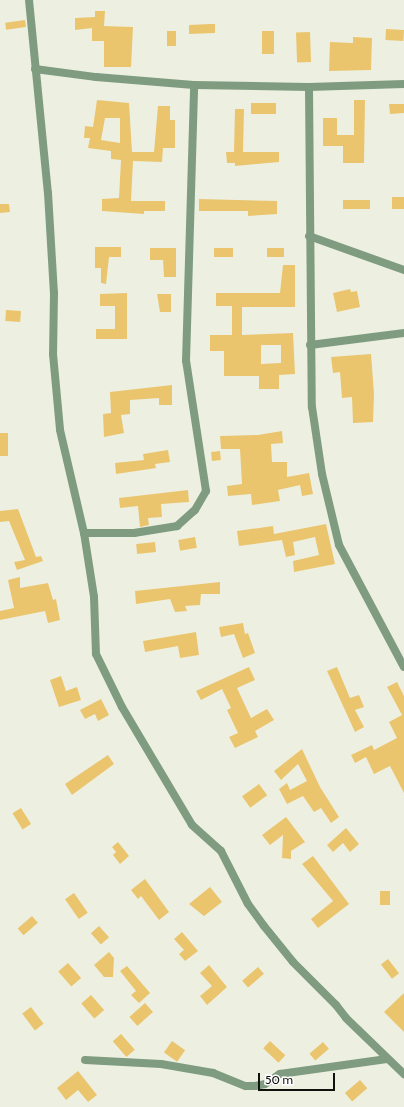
<!DOCTYPE html>
<html>
<head>
<meta charset="utf-8">
<style>
  body { margin:0 }
  #map { position:relative; width:404px; height:1107px; overflow:hidden; background:#edf0e1; font-family:Cabin,sans-serif }
  div>[style] { position:absolute }
  .building>* { inset:0; background:#eac56e; transform-origin:0 0 }
  .minor>* { height:8px; margin:-4px; padding:0 4px; transform-origin:4px; border-radius:4px; background:#7f9c81 }
  span { translate:-50% -50%; white-space:nowrap; text-align:center; line-height:1.15; -webkit-text-stroke:4px #fff; paint-order:stroke }
  .scale { position:absolute; left:258px; top:1073px; width:77px; height:18px; box-sizing:border-box; border:2px solid #10110c; border-top:0; padding-left:5px; font-size:12px; line-height:14px; white-space:nowrap; color:#10110c; -webkit-text-stroke:3px #fff; paint-order:stroke }
</style>
</head>
<body>
<div id="map">
  <div class="building">
    <div style="clip-path:polygon(95px 11px,105px 11px,104px 26px,133px 27px,131px 67px,104px 67px,104px 41px,92px 41px,92px 28px,75px 30px,75px 18px,95px 17px)"></div>
    <div style="left:25px;top:20px;width:7px;height:20px;rotate:82deg"></div>
    <div style="clip-path:polygon(210px 24px,215px 24px,215px 33px,189px 34px,189px 25px)"></div>
    <div style="left:386px;top:29px;width:18px;height:11px;rotate:3deg"></div>
    <div style="left:167px;top:31px;width:9px;height:15px"></div>
    <div style="left:262px;top:31px;width:12px;height:23px"></div>
    <div style="left:310px;top:32px;width:30px;height:14px;rotate:88deg"></div>
    <div style="clip-path:polygon(353px 37px,372px 38px,371px 70px,329px 71px,330px 42px,353px 43px)"></div>
    <div style="clip-path:polygon(evenodd,97px 100px,129px 103px,132px 152px,154px 152px,158px 106px,170px 106px,170px 120px,175px 120px,175px 148px,163px 148px,162px 162px,133px 161px,131px 201px,165px 201px,165px 211px,144px 211px,144px 214px,102px 211px,102px 199px,119px 198px,121px 160px,111px 159px,111px 151px,88px 148px,90px 138px,84px 138px,85px 126px,93px 127px,97px 100px,105px 118px,120px 118px,120px 143px,101px 140px,105px 118px)"></div>
    <div style="clip-path:polygon(354px 100px,365px 100px,364px 163px,343px 163px,343px 146px,323px 146px,323px 118px,337px 118px,337px 135px,354px 135px)"></div>
    <div style="left:251px;top:103px;width:25px;height:11px"></div>
    <div style="clip-path:polygon(389px 104px,404px 104px,404px 113px,390px 114px)"></div>
    <div style="clip-path:polygon(235px 109px,244px 109px,243px 152px,279px 152px,279px 162px,235px 166px,235px 163px,227px 163px,226px 152px,234px 152px)"></div>
    <div style="left:392px;top:197px;width:12px;height:12px"></div>
    <div style="clip-path:polygon(199px 199px,277px 201px,277px 214px,248px 216px,248px 211px,199px 211px)"></div>
    <div style="left:370px;top:200px;width:9px;height:27px;rotate:90deg"></div>
    <div style="clip-path:polygon(0 204px,9px 204px,10px 212px,0 213px)"></div>
    <div style="clip-path:polygon(95px 247px,121px 247px,121px 257px,109px 257px,106px 284px,101px 283px,101px 268px,95px 268px)"></div>
    <div style="clip-path:polygon(150px 248px,176px 248px,176px 277px,164px 277px,163px 260px,150px 260px)"></div>
    <div style="left:214px;top:248px;width:19px;height:9px"></div>
    <div style="left:267px;top:248px;width:17px;height:9px"></div>
    <div style="clip-path:polygon(evenodd,283px 265px,295px 265px,295px 307px,242px 307px,242px 335px,293px 333px,295px 374px,279px 375px,279px 389px,259px 389px,259px 376px,224px 376px,224px 351px,210px 351px,210px 335px,232px 335px,232px 306px,216px 306px,216px 293px,280px 293px,283px 265px,261px 345px,281px 345px,281px 363px,261px 364px,261px 345px)"></div>
    <div style="clip-path:polygon(350px 289px,351px 292px,357px 291px,360px 307px,337px 312px,333px 293px)"></div>
    <div style="clip-path:polygon(127px 293px,127px 339px,96px 339px,96px 329px,115px 329px,115px 306px,100px 306px,100px 294px)"></div>
    <div style="clip-path:polygon(157px 294px,171px 294px,171px 312px,160px 312px)"></div>
    <div style="left:6px;top:310px;width:15px;height:11px;rotate:4deg"></div>
    <div style="clip-path:polygon(371px 354px,374px 394px,373px 422px,353px 423px,352px 397px,342px 398px,340px 372px,333px 373px,331px 357px)"></div>
    <div style="clip-path:polygon(172px 385px,172px 405px,159px 405px,159px 398px,130px 400px,130px 414px,121px 415px,124px 433px,104px 437px,103px 414px,111px 413px,110px 392px)"></div>
    <div style="clip-path:polygon(282px 431px,283px 443px,271px 444px,272px 462px,287px 462px,287px 477px,309px 473px,313px 494px,302px 496px,300px 485px,278px 490px,280px 501px,252px 505px,251px 494px,228px 496px,227px 486px,242px 484px,240px 449px,221px 449px,220px 436px,258px 435px)"></div>
    <div style="left:0;top:433px;width:8px;height:23px"></div>
    <div style="clip-path:polygon(168px 450px,170px 462px,155px 464px,156px 468px,116px 474px,115px 463px,144px 460px,143px 454px)"></div>
    <div style="left:220px;top:451px;width:9px;height:9px;rotate:84deg"></div>
    <div style="clip-path:polygon(188px 490px,189px 502px,161px 504px,162px 517px,148px 518px,149px 525px,140px 527px,138px 506px,120px 508px,119px 498px)"></div>
    <div style="clip-path:polygon(18px 509px,36px 557px,41px 556px,43px 561px,17px 570px,14px 562px,25px 560px,9px 521px,0 522px,0 511px)"></div>
    <div style="clip-path:polygon(326px 524px,335px 564px,294px 572px,293px 561px,319px 555px,315px 537px,293px 542px,295px 555px,286px 557px,282px 540px,239px 546px,237px 531px,273px 526px,274px 534px)"></div>
    <div style="left:195px;top:537px;width:11px;height:17px;rotate:80deg"></div>
    <div style="left:155px;top:542px;width:10px;height:19px;rotate:84deg"></div>
    <div style="clip-path:polygon(20px 577px,20px 588px,48px 583px,53px 600px,56px 599px,60px 620px,48px 623px,45px 611px,0 620px,0 611px,14px 608px,8px 580px)"></div>
    <div style="clip-path:polygon(220px 582px,220px 594px,201px 594px,200px 605px,185px 606px,187px 611px,175px 612px,170px 599px,136px 604px,135px 591px)"></div>
    <div style="clip-path:polygon(243px 623px,245px 634px,248px 633px,255px 653px,243px 658px,234px 634px,221px 637px,219px 627px)"></div>
    <div style="clip-path:polygon(196px 632px,199px 655px,180px 658px,178px 646px,145px 652px,143px 641px)"></div>
    <div style="clip-path:polygon(249px 667px,255px 680px,237px 688px,251px 718px,267px 709px,274px 720px,255px 731px,258px 737px,235px 748px,229px 737px,238px 733px,227px 710px,231px 708px,222px 689px,201px 700px,196px 691px)"></div>
    <div style="clip-path:polygon(337px 667px,350px 698px,359px 695px,364px 707px,355px 710px,364px 727px,355px 732px,327px 671px)"></div>
    <div style="clip-path:polygon(61px 676px,66px 691px,77px 687px,81px 700px,59px 707px,50px 680px)"></div>
    <div style="clip-path:polygon(397px 682px,404px 696px,404px 793px,390px 766px,374px 774px,366px 757px,355px 763px,351px 755px,372px 745px,374px 750px,397px 738px,389px 722px,402px 715px,387px 687px)"></div>
    <div style="clip-path:polygon(101px 699px,109px 715px,98px 721px,95px 714px,85px 719px,80px 710px)"></div>
    <div style="clip-path:polygon(302px 749px,320px 787px,339px 817px,331px 823px,321px 808px,314px 812px,303px 796px,287px 804px,279px 789px,287px 783px,290px 790px,307px 781px,298px 764px,281px 780px,274px 771px)"></div>
    <div style="clip-path:polygon(108px 755px,114px 764px,72px 795px,65px 784px)"></div>
    <div style="left:259px;top:784px;width:14px;height:21px;rotate:54deg"></div>
    <div style="left:21px;top:808px;width:19px;height:10px;rotate:58deg"></div>
    <div style="clip-path:polygon(286px 817px,305px 842px,291px 851px,291px 859px,282px 858px,283px 835px,270px 845px,262px 835px)"></div>
    <div style="clip-path:polygon(346px 828px,359px 844px,350px 852px,343px 843px,333px 852px,327px 845px)"></div>
    <div style="clip-path:polygon(118px 842px,129px 856px,120px 864px,113px 855px,116px 852px,112px 847px)"></div>
    <div style="clip-path:polygon(313px 856px,349px 904px,318px 928px,311px 919px,333px 901px,302px 864px)"></div>
    <div style="clip-path:polygon(145px 879px,169px 912px,159px 920px,141px 896px,138px 899px,131px 890px)"></div>
    <div style="clip-path:polygon(210px 887px,222px 902px,204px 916px,189px 904px)"></div>
    <div style="left:380px;top:891px;width:10px;height:14px"></div>
    <div style="left:74px;top:893px;width:24px;height:11px;rotate:55deg"></div>
    <div style="left:32px;top:916px;width:9px;height:19px;rotate:49deg"></div>
    <div style="left:99px;top:926px;width:15px;height:11px;rotate:48deg"></div>
    <div style="clip-path:polygon(182px 932px,198px 951px,185px 961px,179px 954px,184px 950px,174px 939px)"></div>
    <div style="clip-path:polygon(109px 952px,114px 958px,113px 977px,104px 977px,94px 965px)"></div>
    <div style="left:388px;top:959px;width:18px;height:9px;rotate:52deg"></div>
    <div style="left:68px;top:963px;width:20px;height:13px;rotate:49deg"></div>
    <div style="clip-path:polygon(209px 965px,227px 987px,207px 1005px,200px 996px,212px 986px,200px 973px)"></div>
    <div style="clip-path:polygon(127px 966px,150px 993px,139px 1003px,131px 995px,136px 991px,120px 971px)"></div>
    <div style="left:258px;top:967px;width:9px;height:21px;rotate:49deg"></div>
    <div style="clip-path:polygon(404px 993px,404px 1032px,384px 1012px)"></div>
    <div style="left:91px;top:995px;width:20px;height:13px;rotate:49deg"></div>
    <div style="left:145px;top:1003px;width:12px;height:21px;rotate:48deg"></div>
    <div style="left:31px;top:1007px;width:21px;height:11px;rotate:53deg"></div>
    <div style="left:121px;top:1034px;width:21px;height:11px;rotate:49deg"></div>
    <div style="left:172px;top:1041px;width:16px;height:14px;rotate:35deg"></div>
    <div style="left:270px;top:1041px;width:21px;height:10px;rotate:43deg"></div>
    <div style="left:323px;top:1042px;width:9px;height:18px;rotate:49deg"></div>
    <div style="clip-path:polygon(78px 1071px,97px 1095px,88px 1102px,78px 1090px,66px 1100px,57px 1088px)"></div>
    <div style="left:360px;top:1080px;width:11px;height:20px;rotate:49deg"></div>
  </div>
  <div class="minor">
    <div style="left:29px;top:0;width:194px;rotate:84.4deg"></div>
    <div style="left:48px;top:193px;width:100px;rotate:86.6deg"></div>
    <div style="left:54px;top:293px;width:61px;rotate:90.9deg"></div>
    <div style="left:53px;top:354px;width:76px;rotate:84.7deg"></div>
    <div style="left:60px;top:430px;width:106px;rotate:76.9deg"></div>
    <div style="left:84px;top:533px;width:65px;rotate:81.1deg"></div>
    <div style="left:94px;top:597px;width:57px;rotate:88deg"></div>
    <div style="left:96px;top:654px;width:59px;rotate:63.9deg"></div>
    <div style="left:122px;top:707px;width:137px;rotate:59.3deg"></div>
    <div style="left:192px;top:825px;width:39px;rotate:42deg"></div>
    <div style="left:221px;top:851px;width:59px;rotate:63deg"></div>
    <div style="left:248px;top:904px;width:27px;rotate:54deg"></div>
    <div style="left:264px;top:926px;width:46px;rotate:51.1deg"></div>
    <div style="left:293px;top:962px;width:61px;rotate:45deg"></div>
    <div style="left:336px;top:1005px;width:16px;rotate:52deg"></div>
    <div style="left:346px;top:1018px;width:81px;rotate:44deg"></div>
    <div style="left:35px;top:69px;width:62px;rotate:7.5deg"></div>
    <div style="left:96px;top:77px;width:98px;rotate:4.7deg"></div>
    <div style="left:194px;top:85px;width:115px;rotate:1deg"></div>
    <div style="left:309px;top:87px;width:95px;rotate:-1.8deg"></div>
    <div style="left:309px;top:87px;width:320px;rotate:89.5deg"></div>
    <div style="left:312px;top:407px;width:68px;rotate:81.5deg"></div>
    <div style="left:322px;top:474px;width:73px;rotate:76.5deg"></div>
    <div style="left:339px;top:545px;width:138px;rotate:62deg"></div>
    <div style="left:309px;top:236px;width:101px;rotate:19.7deg"></div>
    <div style="left:310px;top:345px;width:95px;rotate:-7.3deg"></div>
    <div style="left:84px;top:533px;width:50px"></div>
    <div style="left:134px;top:533px;width:44px;rotate:-9.2deg"></div>
    <div style="left:177px;top:526px;width:24px;rotate:-42deg"></div>
    <div style="left:195px;top:510px;width:22px;rotate:-60deg"></div>
    <div style="left:206px;top:491px;width:132px;rotate:-98.7deg"></div>
    <div style="left:186px;top:361px;width:276px;rotate:-88.3deg"></div>
    <div style="left:85px;top:1060px;width:76px;rotate:3deg"></div>
    <div style="left:161px;top:1064px;width:53px;rotate:9.8deg"></div>
    <div style="left:213px;top:1073px;width:35px;rotate:22deg"></div>
    <div style="left:246px;top:1086px;width:9px"></div>
    <div style="left:255px;top:1086px;width:10px;rotate:-11deg"></div>
    <div style="left:265px;top:1084px;width:18px;rotate:-34deg"></div>
    <div style="left:280px;top:1074px;width:108px;rotate:-8deg"></div>
  </div>
  <div class="scale">50 m</div>
</div>
</body>
</html>
